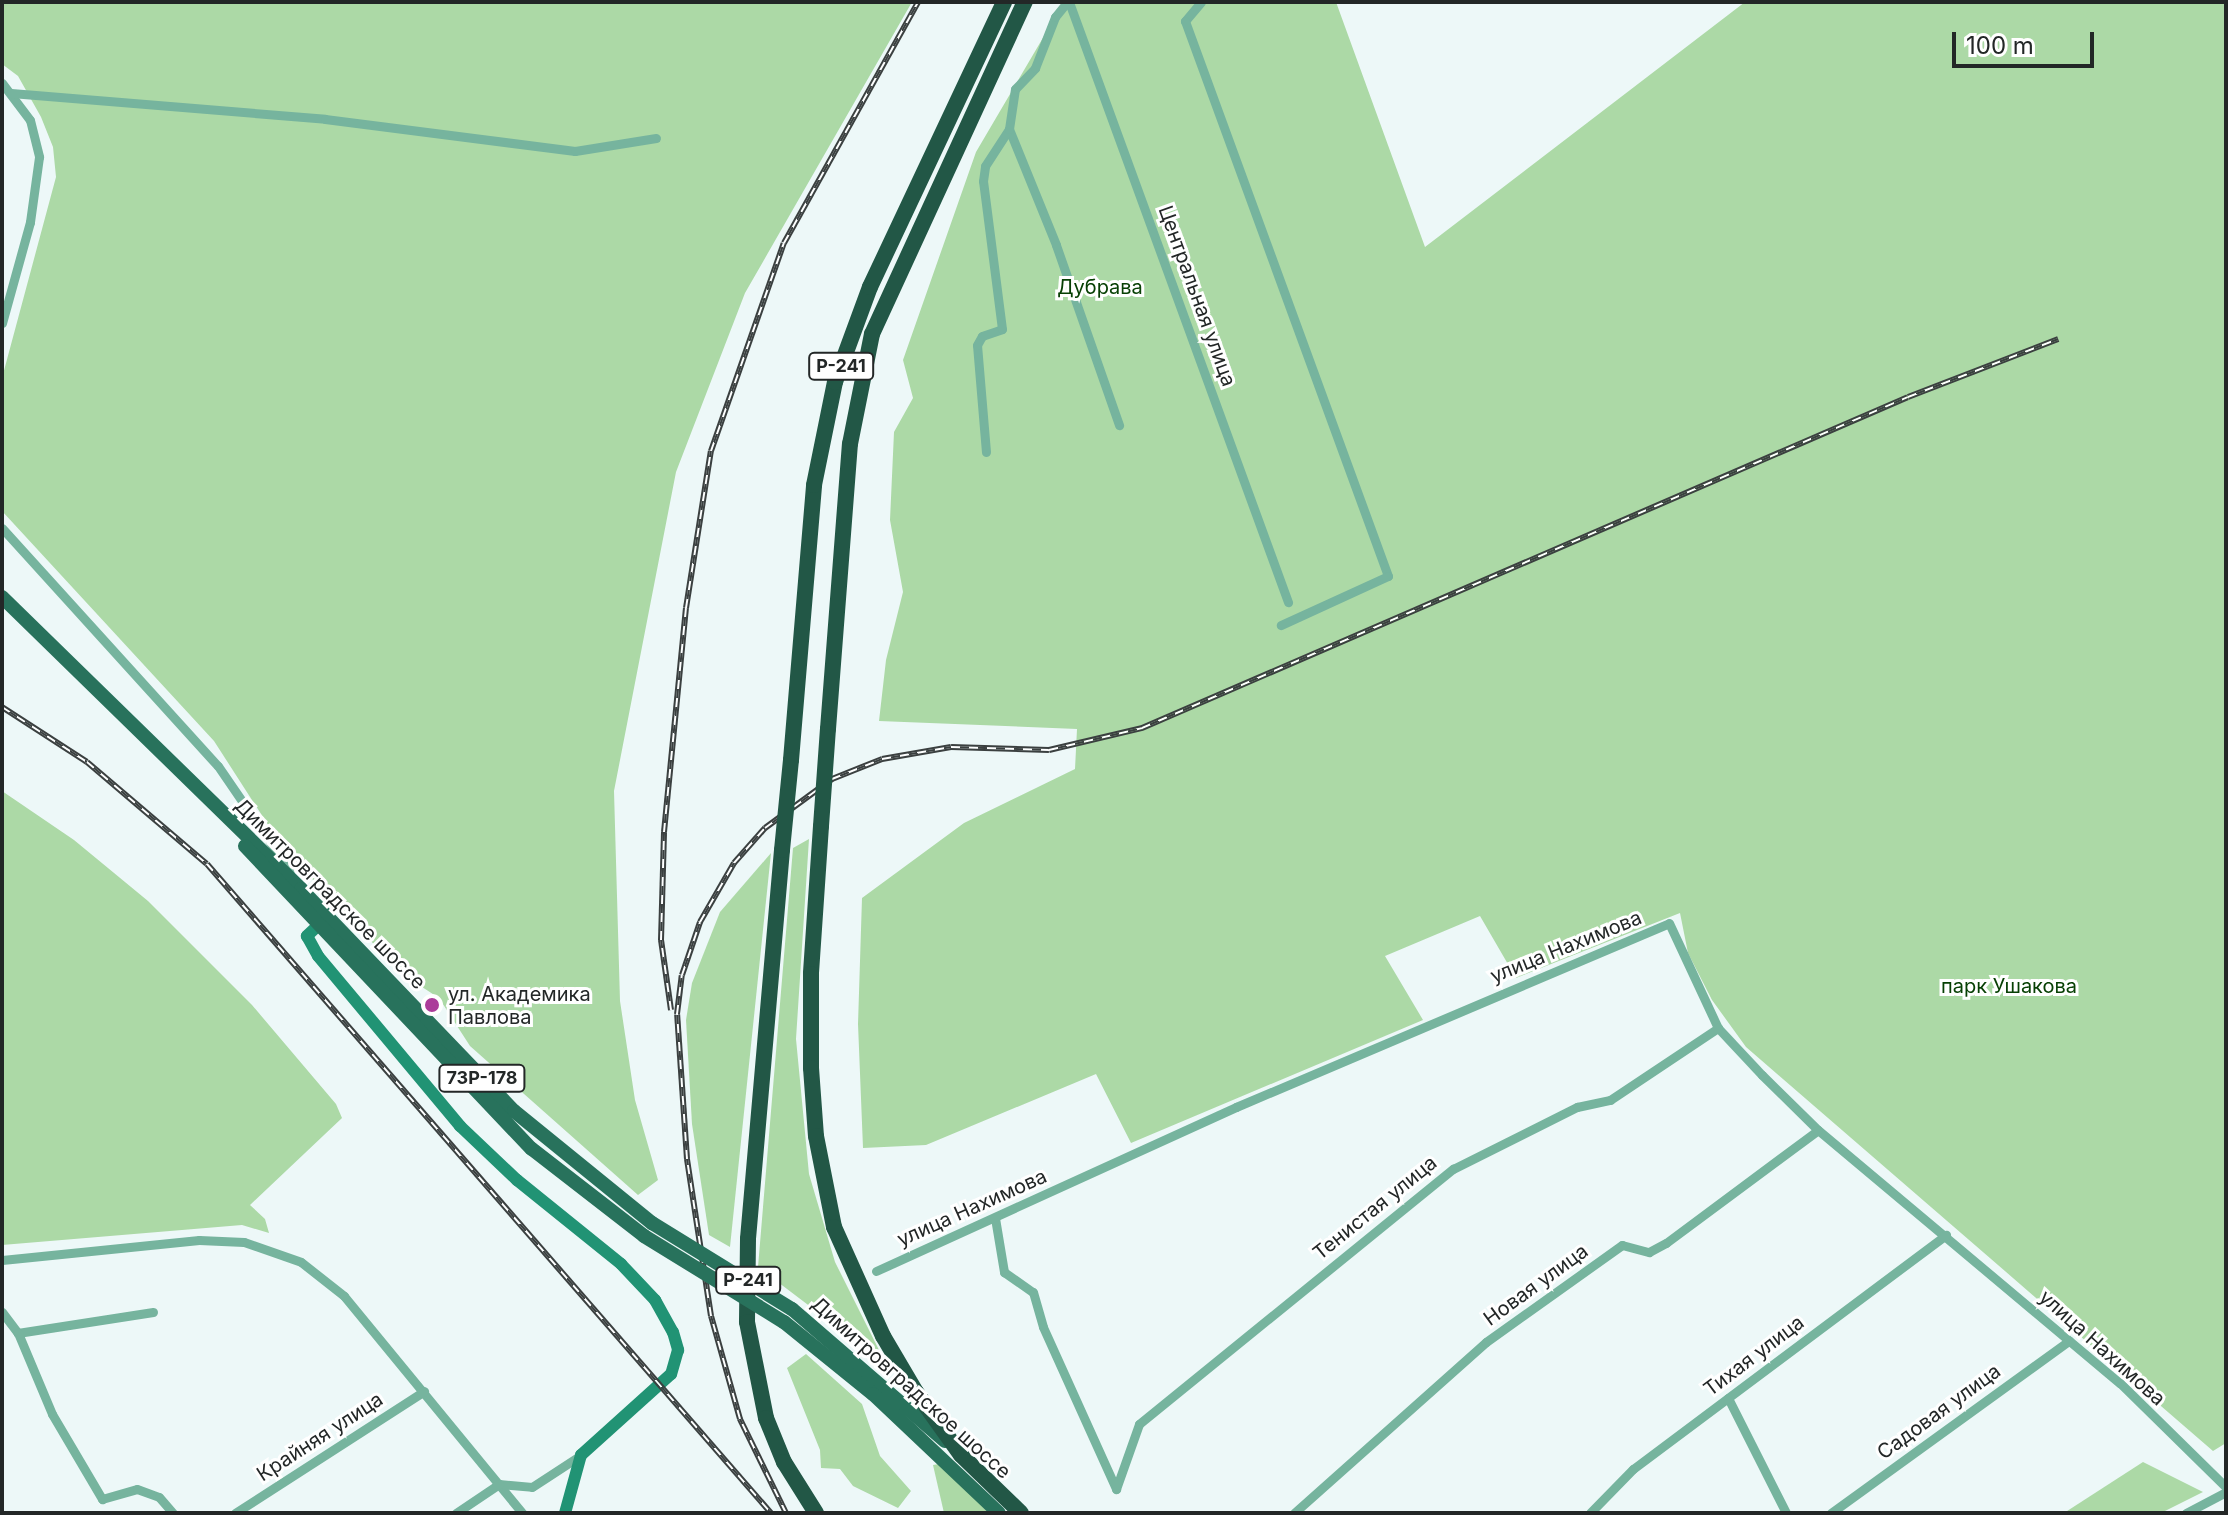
<!DOCTYPE html>
<html>
<head>
<meta charset="utf-8">
<style>
  body { margin:0 }
  #map { position:relative; width:2228px; height:1515px; overflow:hidden; background:#edf8f8; font-family:Inter,sans-serif }
  div>[style] { position:absolute }
  .green>* { inset:0; background:#acd9a6 }
  .street>* { height:9px; margin:-4.5px; padding:0 4.5px; transform-origin:4.5px; border-radius:4.5px; background:#76b49e }
  .secondary>* { height:12px; margin:-6px; padding:0 6px; transform-origin:6px; border-radius:6px; background:#219374 }
  .primary>* { height:14px; margin:-7px; padding:0 7px; transform-origin:7px; border-radius:7px; background:#28725c }
  .highway>* { height:16px; margin:-8px; padding:0 8px; transform-origin:8px; border-radius:8px; background:#225746 }
  .rail>* { height:6px; margin-top:-3px; transform-origin:0; background:repeating-linear-gradient(90deg,#fff 0 9px,#3b4040 0 18px); box-sizing:border-box; border-block:2px solid #3b4040 }
  .primary-bridge>* { height:14px; margin:-7px; padding:0 7px; transform-origin:7px; border-radius:7px; background:#28725c }
  .highway-bridge>* { height:16px; margin:-8px; padding:0 8px; transform-origin:8px; border-radius:8px; background:#225746 }
  .dots>* { width:22px; height:22px; translate:-50% -50%; box-sizing:border-box; border:4px solid #fff; border-radius:50% }
  span { translate:-50% -50%; white-space:nowrap; text-align:center; line-height:1.15; -webkit-text-stroke:6px #fff; paint-order:stroke }
  .shield-label span { padding:2px 6px; background:#fff; border:2px solid; border-radius:6px; -webkit-text-stroke-width:0 }
  .shield-label { font-size:18px; color:#232727; font-weight:700 }
  .park-label { font-size:20px; color:#074004 }
  .street-label { font-size:20px; color:#232727 }
  .poi-label { font-size:20px; color:#232727 }
  .left { translate:0 -50%; text-align:left }
  .frame { position:absolute; inset:0; border:4px solid #232727; pointer-events:none }
  .scale { position:absolute; left:1952px; top:32px; width:142px; height:36px; box-sizing:border-box; border:4px solid #232727; border-top:0; padding-left:10px; font-size:24px; line-height:28px; white-space:nowrap; color:#232727; -webkit-text-stroke:6px #fff; paint-order:stroke }
</style>
</head>
<body>
<div id="map">
  <div class="green">
    <div style="clip-path:polygon(2px 2px,912px 2px,745px 293px,676px 472px,614px 791px,620px 1001px,635px 1100px,658px 1180px,638px 1195px,470px 1046px,439px 998px,402px 974px,283px 848px,214px 741px,2px 511px,2px 378px,56px 177px,53px 147px,41px 117px,18px 76px,2px 64px)"></div>
    <div style="clip-path:polygon(1064px 2px,1336px 2px,1425px 247px,1745px 2px,2226px 2px,2226px 1443px,2213px 1451px,1746px 1047px,1712px 1000px,1688px 953px,1680px 913px,1516px 978px,1480px 916px,1385px 956px,1423px 1020px,1131px 1143px,1096px 1074px,926px 1145px,863px 1148px,858px 1024px,862px 898px,964px 823px,1075px 769px,1077px 729px,879px 721px,886px 660px,903px 592px,890px 520px,894px 432px,913px 398px,903px 360px,976px 152px)"></div>
    <div style="clip-path:polygon(2px 791px,74px 840px,148px 901px,252px 1005px,336px 1104px,342px 1118px,250px 1205px,265px 1219px,269px 1233px,242px 1225px,2px 1245px)"></div>
    <div style="clip-path:polygon(809px 839px,796px 1039px,809px 1174px,835px 1262px,886px 1364px,758px 1267px,793px 848px)"></div>
    <div style="clip-path:polygon(771px 853px,730px 1247px,709px 1235px,692px 1124px,686px 1020px,692px 983px,720px 912px)"></div>
    <div style="clip-path:polygon(806px 1354px,862px 1404px,880px 1456px,911px 1491px,898px 1508px,853px 1486px,840px 1469px,821px 1468px,820px 1450px,787px 1368px)"></div>
    <div style="clip-path:polygon(2143px 1462px,2203px 1492px,2161px 1513px,2064px 1513px)"></div>
    <div style="clip-path:polygon(939px 1464px,990px 1513px,944px 1513px,933px 1465px)"></div>
  </div>
  <div class="street">
    <div style="left:1069px;top:2px;width:639px;rotate:69.95deg"></div>
    <div style="left:1201px;top:2px;width:25px;rotate:130deg"></div>
    <div style="left:1185px;top:21px;width:591px;rotate:69.91deg"></div>
    <div style="left:1388px;top:576px;width:118px;rotate:155.4deg"></div>
    <div style="left:2px;top:83px;width:46px;rotate:52.9deg"></div>
    <div style="left:30px;top:120px;width:38px;rotate:76deg"></div>
    <div style="left:39px;top:157px;width:66px;rotate:97.9deg"></div>
    <div style="left:30px;top:222px;width:105px;rotate:105.5deg"></div>
    <div style="left:11px;top:93px;width:315px;rotate:4.7deg"></div>
    <div style="left:325px;top:119px;width:252px;rotate:7.3deg"></div>
    <div style="left:575px;top:151px;width:82px;rotate:-9.1deg"></div>
    <div style="left:1009px;top:129px;width:125px;rotate:67.9deg"></div>
    <div style="left:1056px;top:245px;width:191px;rotate:70.7deg"></div>
    <div style="left:986px;top:452px;width:107px;rotate:-94.8deg"></div>
    <div style="left:977px;top:345px;width:10px;rotate:-61deg"></div>
    <div style="left:982px;top:336px;width:21px;rotate:-19deg"></div>
    <div style="left:1002px;top:329px;width:149px;rotate:-97.3deg"></div>
    <div style="left:983px;top:181px;width:15px;rotate:-82deg"></div>
    <div style="left:985px;top:166px;width:44px;rotate:-57deg"></div>
    <div style="left:1009px;top:129px;width:40px;rotate:-81.5deg"></div>
    <div style="left:1015px;top:89px;width:29px;rotate:-46deg"></div>
    <div style="left:1035px;top:68px;width:55px;rotate:-68.6deg"></div>
    <div style="left:1055px;top:17px;width:19px;rotate:-51deg"></div>
    <div style="left:2px;top:528px;width:321px;rotate:47.8deg"></div>
    <div style="left:218px;top:766px;width:127px;rotate:55.6deg"></div>
    <div style="left:995px;top:1218px;width:55px;rotate:80.5deg"></div>
    <div style="left:1004px;top:1272px;width:35px;rotate:35deg"></div>
    <div style="left:1033px;top:1292px;width:36px;rotate:74deg"></div>
    <div style="left:1043px;top:1327px;width:178px;rotate:65.7deg"></div>
    <div style="left:2px;top:1260px;width:198px;rotate:-5.8deg"></div>
    <div style="left:199px;top:1240px;width:45px;rotate:2.5deg"></div>
    <div style="left:244px;top:1242px;width:60px;rotate:19.3deg"></div>
    <div style="left:301px;top:1262px;width:55px;rotate:38.3deg"></div>
    <div style="left:344px;top:1296px;width:281px;rotate:50.6deg"></div>
    <div style="left:876px;top:1271px;width:396px;rotate:-24.5deg"></div>
    <div style="left:1236px;top:1107px;width:470px;rotate:-23deg"></div>
    <div style="left:1669px;top:923px;width:116px;rotate:65deg"></div>
    <div style="left:1718px;top:1028px;width:64px;rotate:46.9deg"></div>
    <div style="left:1762px;top:1075px;width:78px;rotate:44.5deg"></div>
    <div style="left:1818px;top:1130px;width:394px;rotate:40deg"></div>
    <div style="left:2120px;top:1383px;width:148px;rotate:44.5deg"></div>
    <div style="left:2px;top:1312px;width:26px;rotate:53deg"></div>
    <div style="left:153px;top:1312px;width:137px;rotate:171.2deg"></div>
    <div style="left:18px;top:1333px;width:88px;rotate:67.2deg"></div>
    <div style="left:52px;top:1414px;width:99px;rotate:59.5deg"></div>
    <div style="left:102px;top:1499px;width:36px;rotate:-16deg"></div>
    <div style="left:137px;top:1489px;width:23px;rotate:20deg"></div>
    <div style="left:159px;top:1497px;width:21px;rotate:49deg"></div>
    <div style="left:1728px;top:1398px;width:129px;rotate:63.2deg"></div>
    <div style="left:499px;top:1484px;width:33px;rotate:5deg"></div>
    <div style="left:532px;top:1487px;width:59px;rotate:-33.1deg"></div>
    <div style="left:1116px;top:1489px;width:69px;rotate:-70.5deg"></div>
    <div style="left:1139px;top:1424px;width:405px;rotate:-39.1deg"></div>
    <div style="left:1453px;top:1169px;width:139px;rotate:-26.6deg"></div>
    <div style="left:1577px;top:1107px;width:34px;rotate:-12deg"></div>
    <div style="left:1610px;top:1100px;width:130px;rotate:-33.7deg"></div>
    <div style="left:235px;top:1513px;width:225px;rotate:-32.8deg"></div>
    <div style="left:456px;top:1513px;width:52px;rotate:-34deg"></div>
    <div style="left:1294px;top:1513px;width:257px;rotate:-41.7deg"></div>
    <div style="left:1486px;top:1342px;width:167px;rotate:-35.5deg"></div>
    <div style="left:1622px;top:1245px;width:28px;rotate:15deg"></div>
    <div style="left:1649px;top:1252px;width:19px;rotate:-28deg"></div>
    <div style="left:1666px;top:1243px;width:189px;rotate:-36.6deg"></div>
    <div style="left:1590px;top:1513px;width:62px;rotate:-45.7deg"></div>
    <div style="left:1633px;top:1469px;width:391px;rotate:-36.8deg"></div>
    <div style="left:1831px;top:1513px;width:294px;rotate:-35.9deg"></div>
    <div style="left:2186px;top:1513px;width:45px;rotate:-27.7deg"></div>
  </div>
  <div class="secondary">
    <div style="left:325px;top:919px;width:25px;rotate:137deg"></div>
    <div style="left:307px;top:936px;width:23px;rotate:61deg"></div>
    <div style="left:318px;top:956px;width:222px;rotate:50.1deg"></div>
    <div style="left:460px;top:1126px;width:79px;rotate:43.5deg"></div>
    <div style="left:517px;top:1180px;width:134px;rotate:38.9deg"></div>
    <div style="left:621px;top:1264px;width:50px;rotate:46.6deg"></div>
    <div style="left:655px;top:1300px;width:37px;rotate:61deg"></div>
    <div style="left:673px;top:1332px;width:19px;rotate:74deg"></div>
    <div style="left:678px;top:1350px;width:25px;rotate:106deg"></div>
    <div style="left:671px;top:1374px;width:121px;rotate:138deg"></div>
    <div style="left:581px;top:1455px;width:60px;rotate:105.4deg"></div>
  </div>
  <div class="primary">
    <div style="left:2px;top:597px;width:418px;rotate:44.3deg"></div>
    <div style="left:301px;top:889px;width:308px;rotate:46.2deg"></div>
    <div style="left:514px;top:1111px;width:178px;rotate:39.1deg"></div>
    <div style="left:245px;top:846px;width:417px;rotate:46.6deg"></div>
    <div style="left:532px;top:1149px;width:142px;rotate:37.8deg"></div>
    <div style="left:792px;top:1309px;width:202px;rotate:40.8deg"></div>
    <div style="left:784px;top:1322px;width:114px;rotate:39deg"></div>
    <div style="left:873px;top:1394px;width:173px;rotate:43.4deg"></div>
  </div>
  <div class="highway">
    <div style="left:828px;top:729px;width:286px;rotate:-85.6deg"></div>
    <div style="left:850px;top:444px;width:112px;rotate:-78.7deg"></div>
    <div style="left:872px;top:334px;width:366px;rotate:-65.3deg"></div>
    <div style="left:791px;top:760px;width:276px;rotate:-85.2deg"></div>
    <div style="left:814px;top:485px;width:105px;rotate:-78.5deg"></div>
    <div style="left:835px;top:382px;width:101px;rotate:-69.8deg"></div>
    <div style="left:870px;top:287px;width:315px;rotate:-64.8deg"></div>
    <div style="left:821px;top:826px;width:148px;rotate:93.9deg"></div>
    <div style="left:811px;top:974px;width:94px;rotate:90deg"></div>
    <div style="left:811px;top:1068px;width:68px;rotate:85.8deg"></div>
    <div style="left:816px;top:1136px;width:93px;rotate:78.8deg"></div>
    <div style="left:834px;top:1227px;width:120px;rotate:65.8deg"></div>
    <div style="left:883px;top:1336px;width:65px;rotate:59.5deg"></div>
    <div style="left:916px;top:1392px;width:77px;rotate:54.5deg"></div>
    <div style="left:961px;top:1455px;width:83px;rotate:44deg"></div>
    <div style="left:782px;top:850px;width:390px;rotate:95deg"></div>
    <div style="left:748px;top:1239px;width:83px;rotate:90.7deg"></div>
    <div style="left:747px;top:1322px;width:98px;rotate:78.8deg"></div>
    <div style="left:766px;top:1418px;width:48px;rotate:67.8deg"></div>
    <div style="left:784px;top:1462px;width:60px;rotate:57.9deg"></div>
  </div>
  <div class="rail">
    <div style="left:2px;top:707px;width:101px;rotate:32.9deg"></div>
    <div style="left:87px;top:762px;width:157px;rotate:40.4deg"></div>
    <div style="left:207px;top:864px;width:860px;rotate:49.01deg"></div>
    <div style="left:671px;top:1010px;width:71px;rotate:-98.1deg"></div>
    <div style="left:661px;top:940px;width:108px;rotate:-88.4deg"></div>
    <div style="left:664px;top:832px;width:225px;rotate:-84.4deg"></div>
    <div style="left:686px;top:608px;width:159px;rotate:-81deg"></div>
    <div style="left:711px;top:451px;width:220px;rotate:-70.7deg"></div>
    <div style="left:784px;top:243px;width:276px;rotate:-60.9deg"></div>
    <div style="left:786px;top:1513px;width:105px;rotate:-116.1deg"></div>
    <div style="left:740px;top:1419px;width:107px;rotate:-105.7deg"></div>
    <div style="left:711px;top:1316px;width:159px;rotate:-98.7deg"></div>
    <div style="left:687px;top:1159px;width:145px;rotate:-93.9deg"></div>
    <div style="left:677px;top:1014px;width:39px;rotate:-83deg"></div>
    <div style="left:682px;top:975px;width:56px;rotate:-71.2deg"></div>
    <div style="left:700px;top:922px;width:68px;rotate:-60deg"></div>
    <div style="left:734px;top:863px;width:47px;rotate:-48.5deg"></div>
    <div style="left:765px;top:828px;width:83px;rotate:-36.2deg"></div>
    <div style="left:832px;top:779px;width:54px;rotate:-21.8deg"></div>
    <div style="left:882px;top:759px;width:70px;rotate:-9.9deg"></div>
    <div style="left:951px;top:747px;width:98px;rotate:1.8deg"></div>
    <div style="left:1049px;top:750px;width:96px;rotate:-13.3deg"></div>
    <div style="left:1142px;top:728px;width:834px;rotate:-23.37deg"></div>
    <div style="left:1908px;top:397px;width:161px;rotate:-21.1deg"></div>
  </div>
  <div class="primary-bridge">
    <div style="left:652px;top:1223px;width:164px;rotate:31.6deg"></div>
    <div style="left:644px;top:1236px;width:164px;rotate:31.6deg"></div>
  </div>
  <div class="highway-bridge">
    <div style="left:821px;top:826px;width:97px;rotate:-85.9deg"></div>
    <div style="left:782px;top:850px;width:90px;rotate:-84.3deg"></div>
  </div>
  <div class="dots">
    <div style="left:432px;top:1005px;background:#ab3c9a"></div>
  </div>
  <div class="shield-label">
    <span style="left:841px;top:366px">Р-241</span>
    <span style="left:482px;top:1078px">73Р-178</span>
    <span style="left:748px;top:1280px">Р-241</span>
  </div>
  <div class="park-label">
    <span style="left:1100px;top:287px">Дубрава</span>
    <span style="left:2009px;top:986px">парк Ушакова</span>
  </div>
  <div class="street-label">
    <span style="left:1197px;top:296px;rotate:70deg">Центральная улица</span>
    <span style="left:330px;top:894px;rotate:45deg">Димитровградское шоссе</span>
    <span style="left:1566px;top:947px;rotate:-22deg">улица Нахимова</span>
    <span style="left:972px;top:1208px;rotate:-24deg">улица Нахимова</span>
    <span style="left:1375px;top:1208px;rotate:-39deg">Тенистая улица</span>
    <span style="left:1536px;top:1285px;rotate:-36deg">Новая улица</span>
    <span style="left:2102px;top:1348px;rotate:42deg">улица Нахимова</span>
    <span style="left:1754px;top:1356px;rotate:-37deg">Тихая улица</span>
    <span style="left:911px;top:1388px;rotate:42deg">Димитровградское шоссе</span>
    <span style="left:1939px;top:1412px;rotate:-36deg">Садовая улица</span>
    <span style="left:320px;top:1437px;rotate:-33deg">Крайняя улица</span>
  </div>
  <div class="poi-label">
    <span class="left" style="left:448px;top:1006px">ул. Академика<br>Павлова</span>
  </div>
  <div class="frame"></div>
  <div class="scale">100 m</div>
</div>
</body>
</html>
